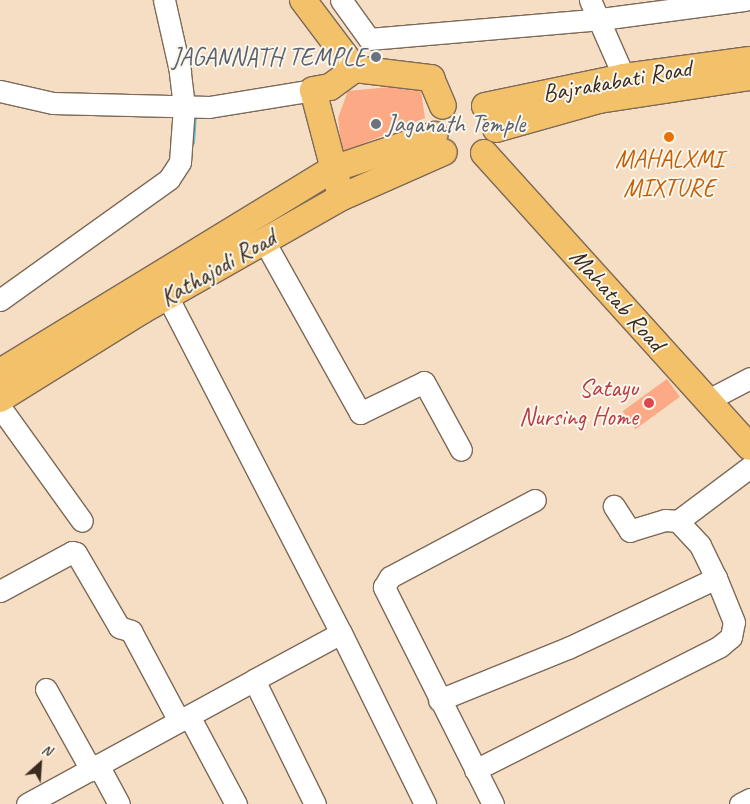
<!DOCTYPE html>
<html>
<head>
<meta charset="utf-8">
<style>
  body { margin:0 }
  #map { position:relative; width:750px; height:804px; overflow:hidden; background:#f5dec3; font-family:Caveat,sans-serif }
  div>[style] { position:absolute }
  .stream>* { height:5px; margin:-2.5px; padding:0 2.5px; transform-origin:2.5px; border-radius:2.5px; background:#5ebbdc }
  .building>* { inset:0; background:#fcaa85; transform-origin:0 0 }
  .roads { filter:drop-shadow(1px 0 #7c6958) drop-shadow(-1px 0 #7c6958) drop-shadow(0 1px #7c6958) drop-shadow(0 -1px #7c6958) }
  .minor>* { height:21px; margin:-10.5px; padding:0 10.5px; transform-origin:10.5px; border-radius:10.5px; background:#fff }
  .major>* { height:26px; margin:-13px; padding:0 13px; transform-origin:13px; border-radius:13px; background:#f4c16b }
  .dots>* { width:14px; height:14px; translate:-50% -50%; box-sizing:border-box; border:2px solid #fbf7ec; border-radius:50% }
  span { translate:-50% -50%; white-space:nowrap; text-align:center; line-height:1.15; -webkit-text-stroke:4px #fbf7ec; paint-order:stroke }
  .worship-label { font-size:25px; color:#5b616d }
  .right { translate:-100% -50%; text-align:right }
  .left { translate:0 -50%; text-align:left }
  .street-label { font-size:25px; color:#3b2a1e }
  .food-label { font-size:25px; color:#c56008 }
  .health-label { font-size:25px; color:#be3a42 }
  .north { position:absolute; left:15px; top:739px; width:50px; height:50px; -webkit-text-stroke:4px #fbf7ec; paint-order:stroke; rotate:26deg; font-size:14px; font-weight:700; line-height:20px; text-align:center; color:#3b2a1e }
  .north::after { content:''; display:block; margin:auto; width:18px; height:22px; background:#3b2a1e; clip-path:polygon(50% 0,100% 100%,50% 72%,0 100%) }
</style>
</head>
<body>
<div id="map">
  <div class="stream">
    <div style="left:192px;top:142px;width:31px;rotate:-86deg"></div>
  </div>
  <div class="building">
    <div style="clip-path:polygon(420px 84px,425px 118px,365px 143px,347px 155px,341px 145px,338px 118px,348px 91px)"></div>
    <div style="left:667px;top:379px;width:22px;height:55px;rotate:54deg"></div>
  </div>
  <div class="roads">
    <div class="minor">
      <div style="left:341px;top:0;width:48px;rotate:54.3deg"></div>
      <div style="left:369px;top:39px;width:233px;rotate:-4.9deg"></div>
      <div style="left:601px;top:19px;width:146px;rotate:-7.5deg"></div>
      <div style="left:590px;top:0;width:84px;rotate:66.2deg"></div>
      <div style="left:0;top:91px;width:54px;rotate:12.8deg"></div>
      <div style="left:53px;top:103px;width:156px;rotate:1.5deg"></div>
      <div style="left:209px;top:107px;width:105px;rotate:-9.3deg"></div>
      <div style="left:264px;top:241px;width:197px;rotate:60.8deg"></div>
      <div style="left:360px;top:413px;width:71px;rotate:-25.8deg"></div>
      <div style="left:424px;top:382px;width:77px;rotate:61.4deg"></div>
      <div style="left:167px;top:296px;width:379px;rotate:62.7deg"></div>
      <div style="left:341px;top:633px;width:99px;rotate:151.6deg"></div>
      <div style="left:254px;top:680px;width:138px;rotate:63.8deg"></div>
      <div style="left:0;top:300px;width:208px;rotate:-35.6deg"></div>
      <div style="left:169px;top:179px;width:20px;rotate:-57deg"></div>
      <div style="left:180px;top:162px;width:56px;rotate:-85.9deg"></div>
      <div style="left:184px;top:106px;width:35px;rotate:-97deg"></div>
      <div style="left:180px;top:71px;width:73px;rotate:-102.7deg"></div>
      <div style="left:708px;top:400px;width:47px;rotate:-27.6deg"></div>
      <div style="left:0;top:407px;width:140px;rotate:54.3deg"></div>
      <div style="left:678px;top:521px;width:90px;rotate:-36.9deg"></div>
      <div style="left:0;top:591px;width:82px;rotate:-28.4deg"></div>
      <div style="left:72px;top:552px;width:4px;rotate:14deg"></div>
      <div style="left:76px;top:553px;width:86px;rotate:59.8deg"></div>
      <div style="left:119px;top:627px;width:13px;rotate:18deg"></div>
      <div style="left:131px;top:631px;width:102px;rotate:61.9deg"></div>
      <div style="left:341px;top:633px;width:191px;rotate:63.8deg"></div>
      <div style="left:46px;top:689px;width:93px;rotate:60.9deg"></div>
      <div style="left:439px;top:700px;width:139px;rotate:-22deg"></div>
      <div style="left:568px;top:648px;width:164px;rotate:-25.3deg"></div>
      <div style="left:716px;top:578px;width:37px;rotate:-116deg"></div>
      <div style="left:700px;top:545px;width:33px;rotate:-133deg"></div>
      <div style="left:678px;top:521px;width:13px;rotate:-176deg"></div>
      <div style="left:665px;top:520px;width:37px;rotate:163deg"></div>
      <div style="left:630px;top:531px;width:30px;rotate:-123deg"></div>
      <div style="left:189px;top:716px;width:100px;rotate:61.9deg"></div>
      <div style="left:98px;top:765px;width:44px;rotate:61.7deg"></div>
      <div style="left:475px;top:770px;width:275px;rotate:-26.8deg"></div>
      <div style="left:720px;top:646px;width:14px;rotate:-39deg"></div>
      <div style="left:731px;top:637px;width:15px;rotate:-79deg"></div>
      <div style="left:734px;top:622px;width:48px;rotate:-112.2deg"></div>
      <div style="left:27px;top:804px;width:259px;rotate:-28.6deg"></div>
      <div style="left:493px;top:804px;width:243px;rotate:-116.7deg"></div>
      <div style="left:384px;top:587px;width:12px;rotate:-59deg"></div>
      <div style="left:390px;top:577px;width:164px;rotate:-28deg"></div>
      <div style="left:740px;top:804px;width:11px;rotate:-27deg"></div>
    </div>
    <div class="major">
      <div style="left:303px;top:0;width:86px;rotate:53deg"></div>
      <div style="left:485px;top:106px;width:142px;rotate:-11.8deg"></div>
      <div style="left:624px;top:77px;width:127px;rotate:-7.7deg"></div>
      <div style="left:496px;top:129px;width:107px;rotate:-15.7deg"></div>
      <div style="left:599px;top:100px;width:153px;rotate:-8.7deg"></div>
      <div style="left:484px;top:153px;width:396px;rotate:47.9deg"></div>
      <div style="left:338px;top:185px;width:98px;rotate:-104.7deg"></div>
      <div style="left:313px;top:90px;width:17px;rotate:-10deg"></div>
      <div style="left:330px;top:87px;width:31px;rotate:-36deg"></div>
      <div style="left:355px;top:69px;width:77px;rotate:6.8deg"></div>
      <div style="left:431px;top:78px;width:30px;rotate:67deg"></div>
      <div style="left:0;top:372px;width:390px;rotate:-31.4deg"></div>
      <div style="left:333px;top:169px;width:107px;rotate:-18.6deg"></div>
      <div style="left:0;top:399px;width:168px;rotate:-31.9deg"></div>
      <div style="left:143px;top:310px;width:229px;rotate:-29.6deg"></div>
      <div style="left:342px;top:197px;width:111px;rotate:-23.8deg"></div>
    </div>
  </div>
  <div class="dots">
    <div style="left:376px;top:57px;background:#6b7280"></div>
    <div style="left:376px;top:124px;background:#6b7280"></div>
    <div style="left:669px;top:137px;background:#e8710a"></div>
    <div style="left:649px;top:403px;background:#e0444e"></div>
  </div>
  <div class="worship-label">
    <span class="right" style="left:366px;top:57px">JAGANNATH TEMPLE</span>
    <span class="left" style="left:386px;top:124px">Jaganath Temple</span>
  </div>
  <div class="street-label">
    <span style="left:617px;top:81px;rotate:-10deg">Bajrakabati Road</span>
    <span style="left:218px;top:268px;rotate:-30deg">Kathajodi Road</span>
    <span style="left:617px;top:300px;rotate:48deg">Mahatab Road</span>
  </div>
  <div class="food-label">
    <span style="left:669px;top:174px">MAHALXMI<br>MIXTURE</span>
  </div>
  <div class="health-label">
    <span class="right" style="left:638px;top:403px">Satayu<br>Nursing Home</span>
  </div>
  <div class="north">N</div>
</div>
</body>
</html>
